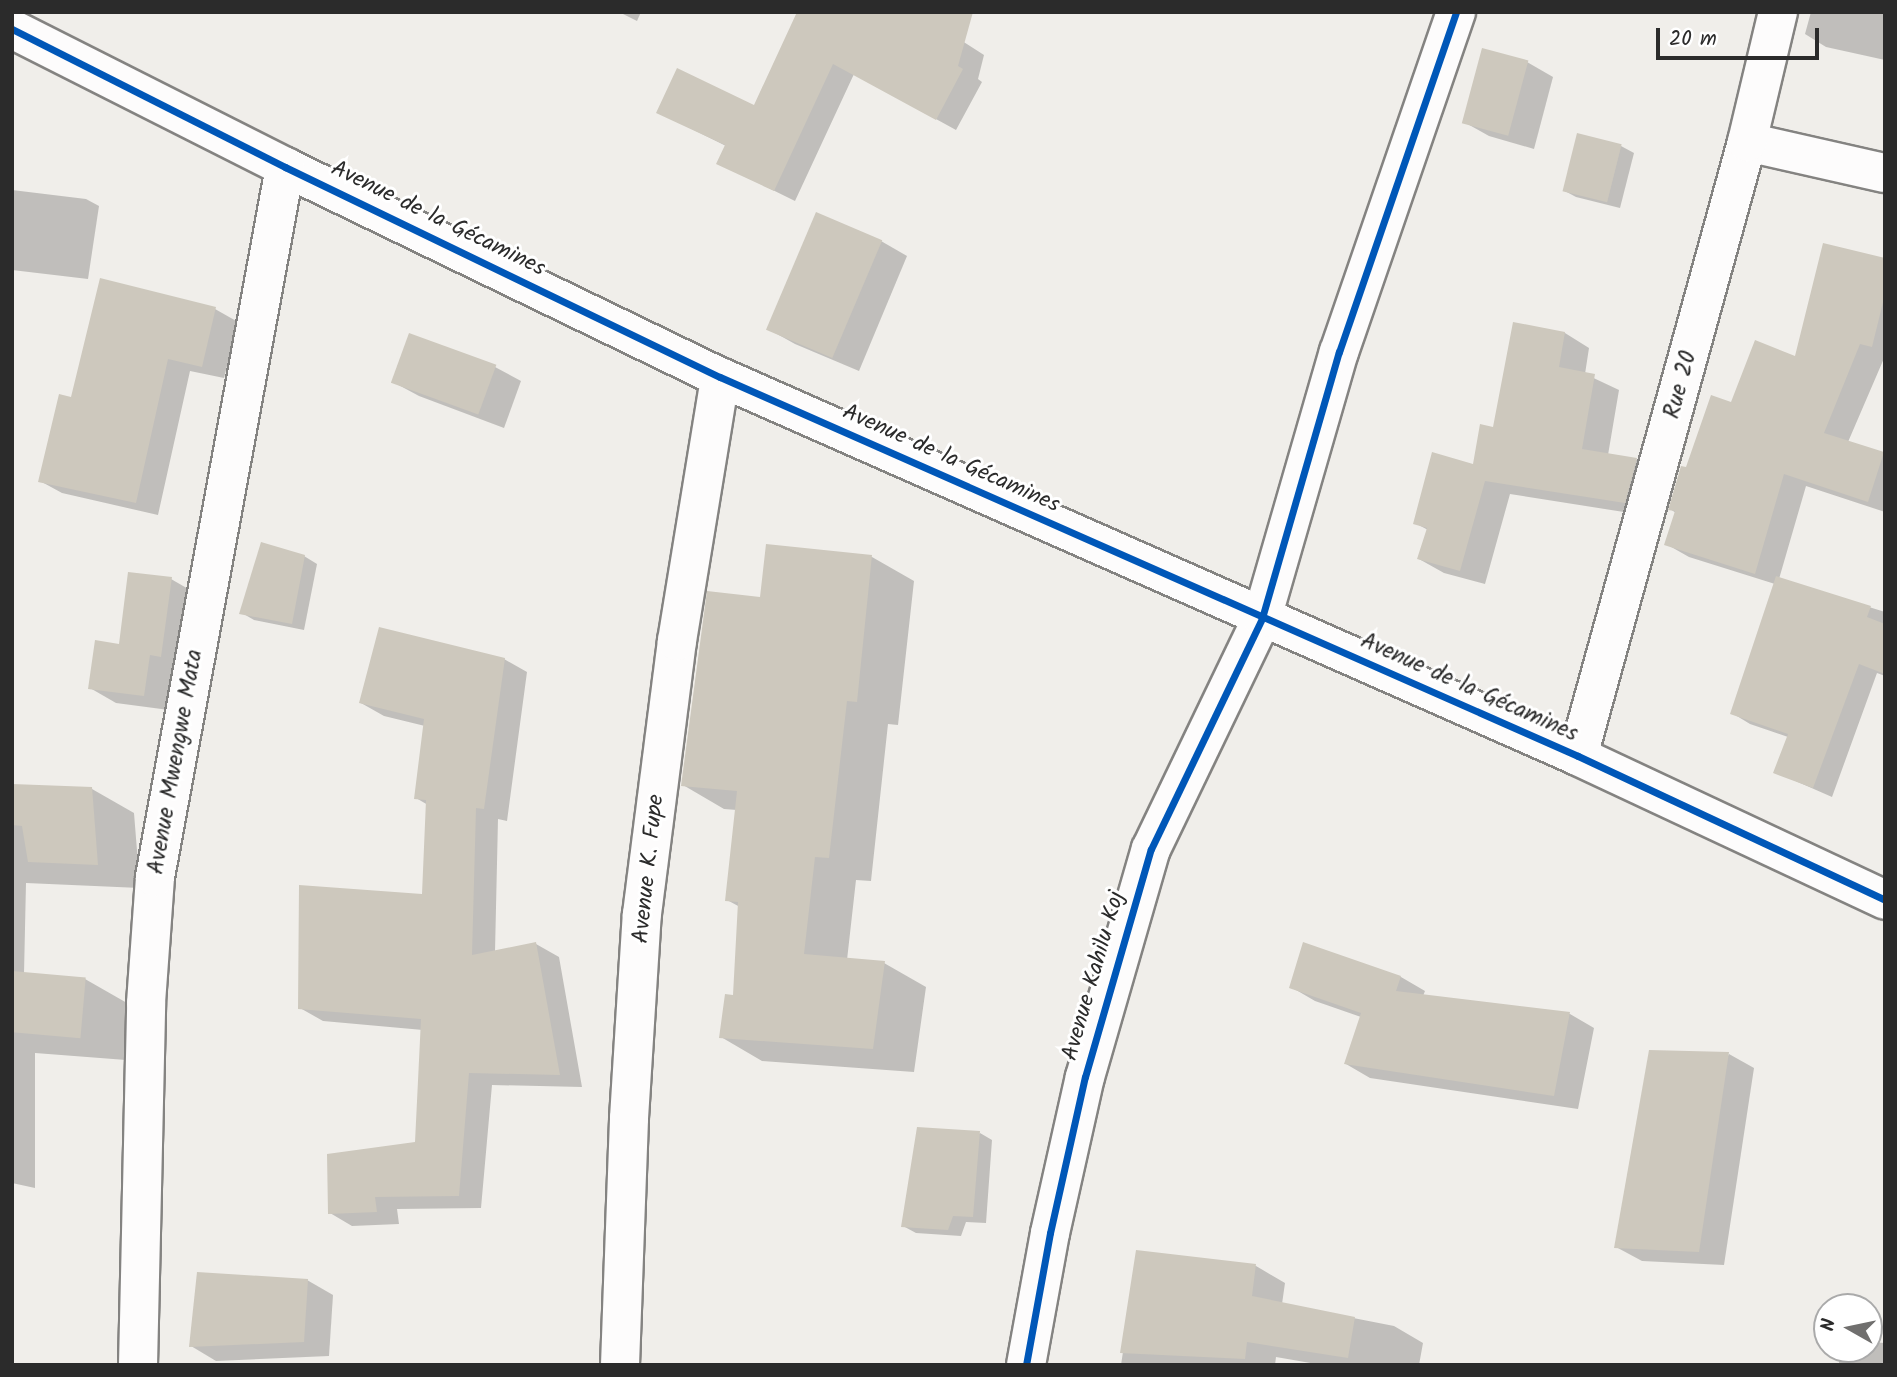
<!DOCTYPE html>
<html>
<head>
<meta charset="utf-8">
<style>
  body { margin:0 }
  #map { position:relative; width:1897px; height:1377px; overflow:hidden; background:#f0eeea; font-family:Kalam,sans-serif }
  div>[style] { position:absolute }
  .shadow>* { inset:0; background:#0003 }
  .building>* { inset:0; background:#cdc8bd; transform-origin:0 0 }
  .roads { filter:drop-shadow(2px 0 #848381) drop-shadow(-2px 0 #848381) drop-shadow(0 2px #848381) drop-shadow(0 -2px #848381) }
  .minor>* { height:38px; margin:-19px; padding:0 19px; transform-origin:19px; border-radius:19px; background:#fdfcfc }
  .cycleway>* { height:7px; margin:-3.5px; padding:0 3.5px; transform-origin:3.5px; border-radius:3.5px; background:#0057b8 }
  span { translate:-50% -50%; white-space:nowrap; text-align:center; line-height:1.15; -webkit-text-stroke:6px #fff; paint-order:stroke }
  .street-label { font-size:23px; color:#2b2b2b }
  .frame { position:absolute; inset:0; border:14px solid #2b2b2b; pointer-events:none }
  .north { position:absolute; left:1813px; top:1293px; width:70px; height:70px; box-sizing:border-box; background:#fff; border:2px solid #aaa; border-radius:50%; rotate:279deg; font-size:19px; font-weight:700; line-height:28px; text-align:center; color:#2b2b2b }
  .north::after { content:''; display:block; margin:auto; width:24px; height:32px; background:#706f6e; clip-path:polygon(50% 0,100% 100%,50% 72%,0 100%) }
  .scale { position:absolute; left:1656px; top:28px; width:163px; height:32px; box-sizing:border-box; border:4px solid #2b2b2b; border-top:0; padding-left:9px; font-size:21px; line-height:24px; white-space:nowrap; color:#2b2b2b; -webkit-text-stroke:5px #fff; paint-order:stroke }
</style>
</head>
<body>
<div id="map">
  <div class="shadow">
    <div style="clip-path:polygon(619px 12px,641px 12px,637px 21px)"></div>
    <div style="clip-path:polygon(917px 12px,984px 55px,978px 79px,982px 82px,956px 130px,854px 74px,795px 201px,718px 163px,726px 146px,658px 112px,754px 107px)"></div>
    <div style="clip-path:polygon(1811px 12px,1885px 12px,1885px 60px,1826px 47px,1805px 34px)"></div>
    <div style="clip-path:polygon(1527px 62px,1553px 77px,1534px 149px,1489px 136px,1464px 122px)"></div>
    <div style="clip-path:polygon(1621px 146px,1634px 153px,1620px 208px,1576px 197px,1563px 190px)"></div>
    <div style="clip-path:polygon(12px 190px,86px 199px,99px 206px,88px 279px,12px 270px)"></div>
    <div style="clip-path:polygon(881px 241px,907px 256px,859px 371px,795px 344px,770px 330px)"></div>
    <div style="clip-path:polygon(1885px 260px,1885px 356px,1848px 442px,1885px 454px,1885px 512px,1806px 486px,1779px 579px,1885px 612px,1885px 676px,1877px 673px,1832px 797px,1775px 772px,1788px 737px,1750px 724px,1732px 713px,1775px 584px,1689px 557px,1666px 544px,1676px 513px,1670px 509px,1687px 469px,1732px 404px,1796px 358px)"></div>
    <div style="clip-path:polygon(215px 309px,238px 322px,224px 378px,190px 371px,158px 515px,62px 493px,40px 481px,72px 399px)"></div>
    <div style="clip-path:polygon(1515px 324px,1565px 333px,1589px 348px,1585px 374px,1619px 390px,1608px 455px,1637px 460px,1661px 474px,1649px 516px,1510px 494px,1485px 584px,1444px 573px,1419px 559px,1428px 530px,1415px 523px,1475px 466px,1494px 429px)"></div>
    <div style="clip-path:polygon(495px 367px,521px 381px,504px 428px,419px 396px,393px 382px)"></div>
    <div style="clip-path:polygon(767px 546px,872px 557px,914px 581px,898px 725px,888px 724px,871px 881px,856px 880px,847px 960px,884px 963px,926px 987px,914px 1072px,762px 1061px,721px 1037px,735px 997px,740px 907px,727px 900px,737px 810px,724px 809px,683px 785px,761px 599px)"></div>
    <div style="clip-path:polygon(304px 556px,317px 564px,304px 630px,254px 620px,242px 613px)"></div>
    <div style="clip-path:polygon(171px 579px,197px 594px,169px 710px,116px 703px,90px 688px)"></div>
    <div style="clip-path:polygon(504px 659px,527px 672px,507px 821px,498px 819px,495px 952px,536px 944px,559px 957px,582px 1087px,492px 1085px,481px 1208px,397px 1209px,399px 1224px,352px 1226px,330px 1213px,417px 1143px,423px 1030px,323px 1021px,300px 1008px,424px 896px,428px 805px,416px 798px,425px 726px,384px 716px,361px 703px)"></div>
    <div style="clip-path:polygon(12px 723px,14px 785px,92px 789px,134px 813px,140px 888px,26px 883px,24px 974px,85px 979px,127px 1003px,126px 1060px,35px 1053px,35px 1188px,12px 1183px)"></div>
    <div style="clip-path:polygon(1305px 944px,1401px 977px,1425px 991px,1423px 996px,1570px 1014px,1594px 1028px,1578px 1109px,1370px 1078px,1346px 1064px,1361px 1017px,1315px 1001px,1291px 987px)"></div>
    <div style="clip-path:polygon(1729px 1054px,1754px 1068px,1724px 1265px,1642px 1261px,1616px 1247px)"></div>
    <div style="clip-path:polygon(980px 1133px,992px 1140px,986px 1223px,966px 1222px,961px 1236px,916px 1233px,903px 1226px)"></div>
    <div style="clip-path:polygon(1138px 1252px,1256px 1266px,1285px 1283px,1282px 1304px,1394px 1326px,1423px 1343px,1419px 1365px,1322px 1365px,1276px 1357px,1275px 1365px,1121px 1365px)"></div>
    <div style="clip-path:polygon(307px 1280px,333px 1295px,329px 1356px,216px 1361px,191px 1346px)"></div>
    <div style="clip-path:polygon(1869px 1342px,1885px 1343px,1885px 1365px,1839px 1365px,1839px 1349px,1869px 1349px)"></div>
  </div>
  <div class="building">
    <div style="clip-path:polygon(797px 12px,973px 12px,958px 66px,963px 69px,936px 120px,833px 64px,774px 191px,716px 164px,725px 145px,656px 113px,677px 68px,754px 105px)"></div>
    <div style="left:1482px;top:48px;width:48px;height:78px;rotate:15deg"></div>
    <div style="left:1577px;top:133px;width:46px;height:60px;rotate:14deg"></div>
    <div style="left:816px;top:212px;width:72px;height:128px;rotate:23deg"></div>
    <div style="clip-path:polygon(1823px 243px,1885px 258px,1885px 294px,1872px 347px,1860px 344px,1824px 433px,1884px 452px,1868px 502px,1784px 474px,1755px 574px,1664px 545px,1675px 511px,1668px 510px,1681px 466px,1686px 467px,1711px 395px,1731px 402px,1755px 340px,1795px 356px)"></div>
    <div style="clip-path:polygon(100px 278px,216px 307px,202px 367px,168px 359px,136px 503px,38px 482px,59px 394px,71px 397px)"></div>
    <div style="clip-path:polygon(1513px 322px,1565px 332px,1559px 367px,1595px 374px,1582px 449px,1637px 458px,1625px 503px,1485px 481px,1460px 571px,1417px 559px,1427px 528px,1413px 524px,1432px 452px,1473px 464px,1480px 424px,1493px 427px)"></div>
    <div style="left:409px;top:333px;width:93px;height:53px;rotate:20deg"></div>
    <div style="clip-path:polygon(261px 542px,305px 555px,292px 624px,239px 614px)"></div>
    <div style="clip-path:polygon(766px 544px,872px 555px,857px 702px,847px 701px,829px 858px,815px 857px,804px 954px,885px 961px,873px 1049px,719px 1038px,725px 994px,733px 995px,738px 902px,725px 901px,737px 791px,681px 786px,707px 591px,760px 597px)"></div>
    <div style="clip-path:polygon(128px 572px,172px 577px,161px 657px,150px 655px,144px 696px,88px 689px,95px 640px,119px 644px)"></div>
    <div style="clip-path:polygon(1776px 576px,1871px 606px,1867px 617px,1885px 624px,1885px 674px,1859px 664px,1813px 788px,1773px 773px,1788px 734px,1730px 714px)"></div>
    <div style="clip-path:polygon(379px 627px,505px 658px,484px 809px,476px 808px,472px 955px,536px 942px,560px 1075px,469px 1073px,459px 1196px,375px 1197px,377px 1212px,328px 1214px,327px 1154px,415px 1142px,421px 1019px,298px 1009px,299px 885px,422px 894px,426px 800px,414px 799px,424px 719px,359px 703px)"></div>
    <div style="clip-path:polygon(12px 784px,92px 787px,98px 865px,28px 862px,22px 826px,12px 825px)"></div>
    <div style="clip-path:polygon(1303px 942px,1401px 976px,1396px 991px,1570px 1012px,1554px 1096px,1344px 1064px,1361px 1013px,1289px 988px)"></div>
    <div style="left:12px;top:971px;width:74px;height:61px;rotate:5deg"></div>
    <div style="clip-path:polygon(1649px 1050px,1729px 1052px,1699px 1252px,1614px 1248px)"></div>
    <div style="clip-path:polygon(917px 1127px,980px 1131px,973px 1217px,953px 1216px,948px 1230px,901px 1227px)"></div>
    <div style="clip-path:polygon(1136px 1250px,1256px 1264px,1252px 1296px,1355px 1317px,1348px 1358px,1247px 1342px,1245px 1359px,1120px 1353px)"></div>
    <div style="clip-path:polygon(197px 1272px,308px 1279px,304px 1342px,189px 1347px)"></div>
  </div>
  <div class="roads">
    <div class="minor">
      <div style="left:12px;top:29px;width:306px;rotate:26.8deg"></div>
      <div style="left:285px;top:167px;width:483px;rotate:25.8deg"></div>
      <div style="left:720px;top:377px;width:938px;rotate:23.83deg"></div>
      <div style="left:1578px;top:756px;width:339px;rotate:25.1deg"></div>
      <div style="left:1747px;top:142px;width:141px;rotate:12.7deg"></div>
      <div style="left:1578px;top:756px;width:637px;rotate:-74.61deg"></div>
      <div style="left:1747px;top:142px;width:134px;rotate:-76.6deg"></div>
      <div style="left:138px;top:1365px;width:362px;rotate:-88.7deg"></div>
      <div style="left:146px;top:1003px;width:126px;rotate:-85.9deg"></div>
      <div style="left:155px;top:877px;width:722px;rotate:-79.62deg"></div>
      <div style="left:620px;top:1365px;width:247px;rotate:-87.9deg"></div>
      <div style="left:629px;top:1118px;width:204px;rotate:-86.4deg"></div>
      <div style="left:642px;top:914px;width:275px;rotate:-82.7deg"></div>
      <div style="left:677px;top:641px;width:267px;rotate:-80.7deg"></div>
      <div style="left:1026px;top:1365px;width:134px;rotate:-79.7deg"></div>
      <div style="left:1050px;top:1233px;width:160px;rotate:-77.4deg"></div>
      <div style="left:1085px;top:1077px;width:237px;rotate:-73.9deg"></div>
      <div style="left:1151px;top:849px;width:256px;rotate:-64.3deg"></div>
      <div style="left:1262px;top:618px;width:277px;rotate:-73.9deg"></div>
      <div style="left:1339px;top:352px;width:360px;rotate:-71deg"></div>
    </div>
  </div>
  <div class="cycleway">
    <div style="left:12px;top:29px;width:306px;rotate:26.8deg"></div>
    <div style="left:285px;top:167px;width:483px;rotate:25.8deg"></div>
    <div style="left:720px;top:377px;width:938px;rotate:23.83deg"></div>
    <div style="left:1578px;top:756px;width:339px;rotate:25.1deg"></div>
    <div style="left:1026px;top:1365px;width:134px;rotate:-79.7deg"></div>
    <div style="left:1050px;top:1233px;width:160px;rotate:-77.4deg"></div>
    <div style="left:1085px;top:1077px;width:237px;rotate:-73.9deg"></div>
    <div style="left:1151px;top:849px;width:256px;rotate:-64.3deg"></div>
    <div style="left:1262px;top:618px;width:277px;rotate:-73.9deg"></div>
    <div style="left:1339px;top:352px;width:360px;rotate:-71deg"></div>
  </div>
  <div class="street-label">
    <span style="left:438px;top:219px;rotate:26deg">Avenue de la Gécamines</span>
    <span style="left:1681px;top:385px;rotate:-75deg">Rue 20</span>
    <span style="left:951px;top:459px;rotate:24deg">Avenue de la Gécamines</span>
    <span style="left:1469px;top:688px;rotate:24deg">Avenue de la Gécamines</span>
    <span style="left:176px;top:762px;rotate:-80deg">Avenue Mwengwe Mata</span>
    <span style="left:649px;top:869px;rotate:-84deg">Avenue K. Fupe</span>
    <span style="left:1094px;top:976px;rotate:-74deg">Avenue Kahilu Koj</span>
  </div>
  <div class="frame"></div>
  <div class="north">N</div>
  <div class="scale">20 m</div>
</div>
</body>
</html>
